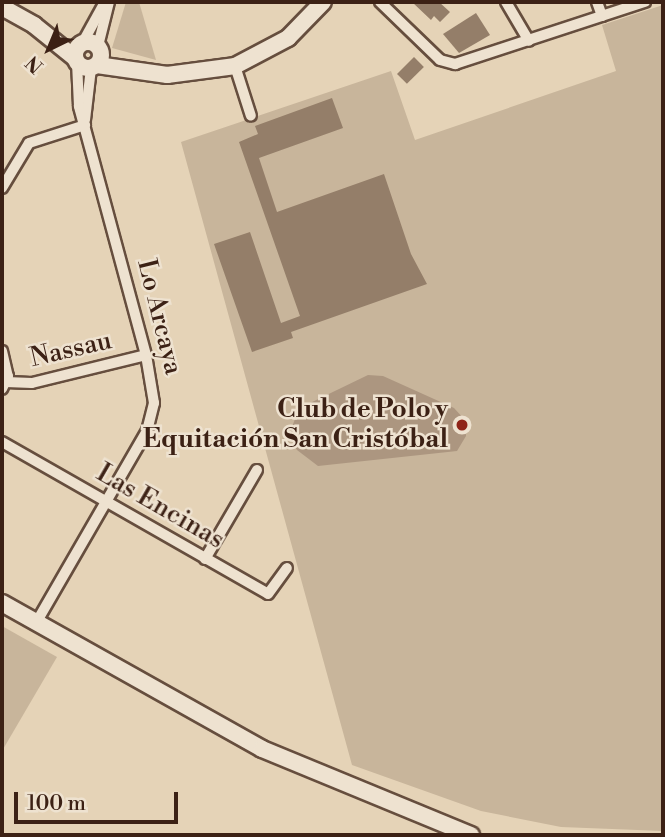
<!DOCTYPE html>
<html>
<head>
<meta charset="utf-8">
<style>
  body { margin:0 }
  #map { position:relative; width:665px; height:837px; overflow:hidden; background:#e5d3b7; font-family:"Libre Bodoni",serif }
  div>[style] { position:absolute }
  .green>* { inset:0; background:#c8b59b }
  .water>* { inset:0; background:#ac9680 }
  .building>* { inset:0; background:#947e69; transform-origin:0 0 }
  .roads { filter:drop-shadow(2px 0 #664e3e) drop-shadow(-2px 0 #664e3e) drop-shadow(0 2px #664e3e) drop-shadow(0 -2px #664e3e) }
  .street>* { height:10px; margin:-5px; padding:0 5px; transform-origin:5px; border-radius:5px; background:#eee2d0 }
  .secondary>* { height:16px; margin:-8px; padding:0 8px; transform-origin:8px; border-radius:8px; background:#eee2d0 }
  .secondary>.ring { margin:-8px; padding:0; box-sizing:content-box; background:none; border:16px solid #eee2d0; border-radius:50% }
  .dots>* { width:19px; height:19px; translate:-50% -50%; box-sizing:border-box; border:4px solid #eee2d0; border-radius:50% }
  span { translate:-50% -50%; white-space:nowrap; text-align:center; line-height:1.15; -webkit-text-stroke:5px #eee2d0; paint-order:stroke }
  .street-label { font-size:26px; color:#3c2115 }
  .poi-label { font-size:26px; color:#3c2115; font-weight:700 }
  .right { translate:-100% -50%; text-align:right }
  .frame { position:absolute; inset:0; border:4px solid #3c2115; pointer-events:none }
  .north { position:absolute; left:14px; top:14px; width:70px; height:70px; -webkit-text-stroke:5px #eee2d0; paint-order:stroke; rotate:223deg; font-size:19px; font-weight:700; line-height:28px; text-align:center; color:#3c2115 }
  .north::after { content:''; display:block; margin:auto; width:24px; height:32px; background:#3c2115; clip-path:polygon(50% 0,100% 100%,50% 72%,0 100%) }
  .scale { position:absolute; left:14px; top:792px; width:164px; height:32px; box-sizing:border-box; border:4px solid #3c2115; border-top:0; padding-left:9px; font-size:21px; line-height:24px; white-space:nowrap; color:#3c2115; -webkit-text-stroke:5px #eee2d0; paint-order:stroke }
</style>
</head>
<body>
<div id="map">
  <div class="green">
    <div style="clip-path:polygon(126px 2px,139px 2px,156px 60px,112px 48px)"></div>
    <div style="clip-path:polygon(663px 5px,663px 831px,561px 827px,481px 811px,352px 765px,181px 142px,391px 71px,415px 140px,616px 71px,602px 25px)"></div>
    <div style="clip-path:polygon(2px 626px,57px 657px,2px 751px)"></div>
  </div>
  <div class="water">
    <div style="clip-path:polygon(368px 375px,383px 376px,454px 408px,465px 420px,466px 436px,457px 451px,318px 466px,297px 450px,289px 435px,295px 419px,308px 404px)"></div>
  </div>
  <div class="building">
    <div style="clip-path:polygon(412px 2px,439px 2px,450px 12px,440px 22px,434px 16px,431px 20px)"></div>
    <div style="clip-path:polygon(476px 13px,490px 35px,459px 53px,443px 34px)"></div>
    <div style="left:414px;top:57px;width:14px;height:24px;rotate:45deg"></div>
    <div style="clip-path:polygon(332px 98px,343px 128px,259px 158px,277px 212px,384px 174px,411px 254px,427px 284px,291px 332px,293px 338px,252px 352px,214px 244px,250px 232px,281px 323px,300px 316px,239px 142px,258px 134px,255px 126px)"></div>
  </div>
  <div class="roads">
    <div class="street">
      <div style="left:380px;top:2px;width:83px;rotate:44deg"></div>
      <div style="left:440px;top:60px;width:16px;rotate:15deg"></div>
      <div style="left:455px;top:64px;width:200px;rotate:-18.1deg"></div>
      <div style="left:506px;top:2px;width:45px;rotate:59.5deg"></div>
      <div style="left:597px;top:2px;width:15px;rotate:70deg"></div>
      <div style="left:83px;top:42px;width:46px;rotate:-61.2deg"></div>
      <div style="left:98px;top:46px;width:45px;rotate:-76deg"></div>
      <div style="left:235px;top:66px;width:52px;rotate:72.3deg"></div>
      <div style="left:85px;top:120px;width:52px;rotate:-83.4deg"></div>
      <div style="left:2px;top:188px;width:52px;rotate:-59deg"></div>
      <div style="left:29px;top:143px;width:59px;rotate:-17.8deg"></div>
      <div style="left:2px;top:351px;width:26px;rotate:77deg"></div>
      <div style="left:8px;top:376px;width:14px;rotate:115deg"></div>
      <div style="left:6px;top:382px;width:26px;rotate:2deg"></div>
      <div style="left:32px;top:383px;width:117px;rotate:-13.8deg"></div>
      <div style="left:2px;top:442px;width:306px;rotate:29.7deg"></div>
      <div style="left:268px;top:594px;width:32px;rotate:-54deg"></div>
      <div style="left:205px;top:559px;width:103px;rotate:-59.7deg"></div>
      <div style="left:36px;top:623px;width:222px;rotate:-60deg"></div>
      <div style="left:147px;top:431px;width:29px;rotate:-76deg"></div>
      <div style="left:154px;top:403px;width:49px;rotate:-99.5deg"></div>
      <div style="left:146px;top:355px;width:258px;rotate:-105.1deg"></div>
      <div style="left:79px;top:106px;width:44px;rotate:-92.6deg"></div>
    </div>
    <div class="secondary">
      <div style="left:2px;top:7px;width:37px;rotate:29deg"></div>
      <div style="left:34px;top:25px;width:53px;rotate:38.8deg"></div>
      <div class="ring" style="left:75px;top:42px;width:10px;height:10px"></div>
      <div style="left:97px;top:65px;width:71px;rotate:8.1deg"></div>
      <div style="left:167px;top:75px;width:69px;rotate:-7.5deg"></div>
      <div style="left:235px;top:66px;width:60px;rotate:-27.8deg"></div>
      <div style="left:288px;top:38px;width:50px;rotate:-45.8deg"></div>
      <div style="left:2px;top:603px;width:298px;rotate:29.3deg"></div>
      <div style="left:262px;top:749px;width:226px;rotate:22.4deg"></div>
    </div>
  </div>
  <div class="dots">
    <div style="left:462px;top:425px;background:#8f2418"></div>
  </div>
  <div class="street-label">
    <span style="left:159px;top:317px;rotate:76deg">Lo Arcaya</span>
    <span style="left:71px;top:350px;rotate:-13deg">Nassau</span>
    <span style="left:160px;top:507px;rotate:30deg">Las Encinas</span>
  </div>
  <div class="poi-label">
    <span class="right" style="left:448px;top:425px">Club de Polo y<br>Equitación San Cristóbal</span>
  </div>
  <div class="frame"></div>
  <div class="north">N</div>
  <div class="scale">100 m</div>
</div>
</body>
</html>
